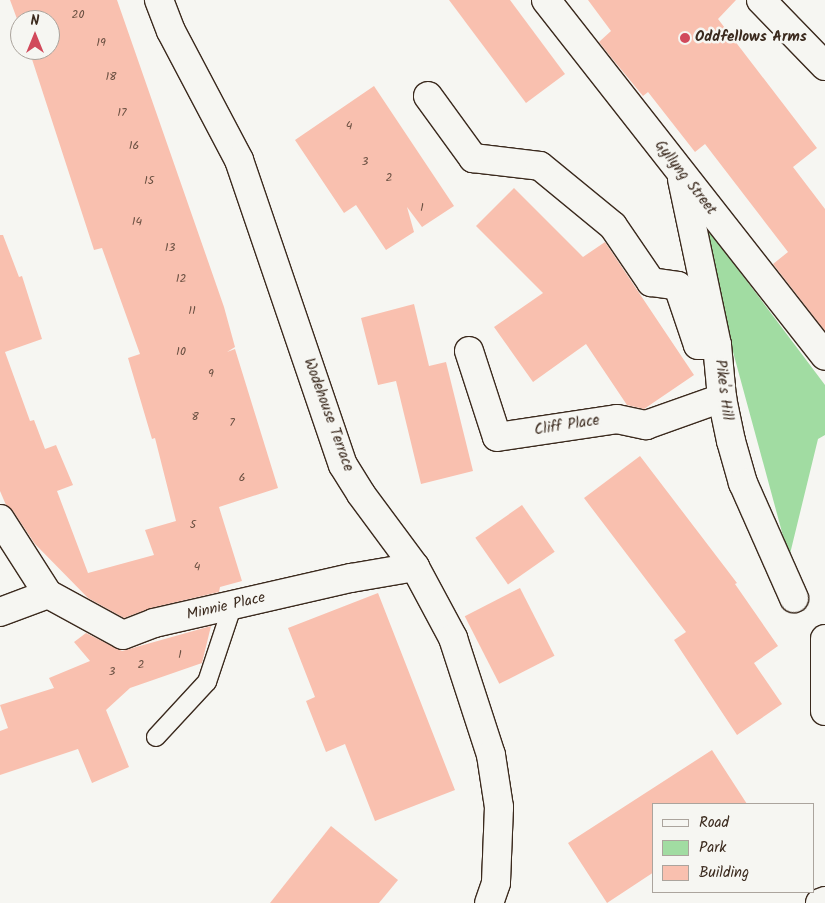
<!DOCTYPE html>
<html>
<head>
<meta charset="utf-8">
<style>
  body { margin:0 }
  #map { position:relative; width:825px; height:903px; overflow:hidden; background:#f6f6f2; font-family:Kalam,sans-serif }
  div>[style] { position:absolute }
  .green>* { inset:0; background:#a1dca2 }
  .building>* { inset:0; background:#f9c0af; transform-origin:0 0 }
  .roads { filter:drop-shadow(1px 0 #3b2a1e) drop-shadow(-1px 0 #3b2a1e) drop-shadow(0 1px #3b2a1e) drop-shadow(0 -1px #3b2a1e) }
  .lane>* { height:18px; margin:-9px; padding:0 9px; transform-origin:9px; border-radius:9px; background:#f6f6f2 }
  .street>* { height:28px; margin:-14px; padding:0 14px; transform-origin:14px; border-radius:14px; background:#f6f6f2 }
  .secondary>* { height:28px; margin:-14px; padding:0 14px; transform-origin:14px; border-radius:14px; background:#f6f6f2 }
  .dots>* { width:14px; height:14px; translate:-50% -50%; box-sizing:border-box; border:2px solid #f6f6f2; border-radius:50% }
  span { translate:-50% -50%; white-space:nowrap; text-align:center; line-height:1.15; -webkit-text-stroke:5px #f6f6f2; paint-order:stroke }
  .number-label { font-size:12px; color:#6a5042 }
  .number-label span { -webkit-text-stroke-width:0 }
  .poi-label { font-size:15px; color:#3b2a1e; font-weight:700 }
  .left { translate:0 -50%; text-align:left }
  .street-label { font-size:15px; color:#3b2a1e }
  .legend { position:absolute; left:652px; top:803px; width:162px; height:90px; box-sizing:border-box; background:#f6f6f2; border:1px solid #aba49d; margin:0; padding:6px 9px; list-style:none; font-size:15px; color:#3b2a1e }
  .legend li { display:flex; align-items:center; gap:10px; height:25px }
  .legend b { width:25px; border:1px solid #aba49d }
  .north { position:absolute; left:10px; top:10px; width:50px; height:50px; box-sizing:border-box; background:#f6f6f2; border:1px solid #aba49d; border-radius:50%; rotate:0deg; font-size:14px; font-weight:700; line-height:20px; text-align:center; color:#3b2a1e }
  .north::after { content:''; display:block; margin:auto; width:18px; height:22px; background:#d1495b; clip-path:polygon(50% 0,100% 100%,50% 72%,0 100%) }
</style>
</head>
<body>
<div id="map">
  <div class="green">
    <div style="clip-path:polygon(695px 212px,825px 385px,825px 435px,818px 439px,789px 558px)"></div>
  </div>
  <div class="building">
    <div style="clip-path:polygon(10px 0,117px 0,224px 307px,235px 347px,227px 352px,235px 349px,278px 488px,219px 507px,242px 581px,220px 587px,219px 592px,151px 608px,124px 618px,88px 598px,35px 544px,13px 511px,6px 505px,0 491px,0 235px,3px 235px,19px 277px,22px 276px,42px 339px,5px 352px,30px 421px,34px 420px,45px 449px,56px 445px,73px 485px,57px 491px,88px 573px,154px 555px,145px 530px,176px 521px,155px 438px,152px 439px,128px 358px,140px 354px,102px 248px,94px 250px,29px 50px,50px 50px,50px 20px,20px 20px,20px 27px)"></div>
    <div style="clip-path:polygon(449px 0,510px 0,565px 74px,526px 103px)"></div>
    <div style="clip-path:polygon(588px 0,736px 0,718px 19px,817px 148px,793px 167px,825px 209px,825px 331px,773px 264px,788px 252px,705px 144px,695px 152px,648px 92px,643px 96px,610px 56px,599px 42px,611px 31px)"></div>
    <div style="clip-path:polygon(374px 86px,454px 206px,422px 227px,407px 207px,414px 232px,386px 250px,356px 205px,344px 213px,295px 140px)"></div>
    <div style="clip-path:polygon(514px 188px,583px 257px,605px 242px,694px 375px,644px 409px,627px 405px,586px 344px,533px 382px,494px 327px,543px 293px,476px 226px)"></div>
    <div style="clip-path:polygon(414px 304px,429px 366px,446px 362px,473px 471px,421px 484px,396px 381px,378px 385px,361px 318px)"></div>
    <div style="clip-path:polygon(640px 456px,737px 583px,735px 584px,778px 646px,754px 663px,782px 704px,737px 735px,674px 640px,686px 632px,584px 498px)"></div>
    <div style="left:522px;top:505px;width:57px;height:57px;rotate:55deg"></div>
    <div style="left:520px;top:588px;width:76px;height:62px;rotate:63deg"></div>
    <div style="clip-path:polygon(378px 593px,455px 790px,375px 821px,345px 744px,326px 752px,306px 701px,315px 697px,288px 628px)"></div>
    <div style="clip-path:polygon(211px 626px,202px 663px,130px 688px,106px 710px,129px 767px,92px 783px,78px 749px,0 775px,0 731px,8px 728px,0 705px,54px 688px,49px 678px,90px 661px,74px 642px,86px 633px,122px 651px)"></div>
    <div style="clip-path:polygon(712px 750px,747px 804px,654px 804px,654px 872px,607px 903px,568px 843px)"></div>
    <div style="clip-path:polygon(331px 826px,398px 880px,379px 903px,270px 903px)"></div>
  </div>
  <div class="roads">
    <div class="lane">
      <div style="left:156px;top:737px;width:75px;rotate:-47.2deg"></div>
      <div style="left:207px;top:682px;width:79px;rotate:-71.6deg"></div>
    </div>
    <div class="street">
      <div style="left:159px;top:0;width:33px;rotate:69deg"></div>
      <div style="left:171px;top:31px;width:146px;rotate:62.2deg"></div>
      <div style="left:239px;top:160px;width:322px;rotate:71.2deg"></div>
      <div style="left:343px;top:465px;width:34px;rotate:58deg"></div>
      <div style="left:361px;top:494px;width:91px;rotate:53.5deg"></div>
      <div style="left:415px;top:567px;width:81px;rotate:61.8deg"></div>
      <div style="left:453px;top:638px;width:123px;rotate:72deg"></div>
      <div style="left:491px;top:755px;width:53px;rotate:81.3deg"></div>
      <div style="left:499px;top:807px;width:76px;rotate:92.3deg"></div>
      <div style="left:496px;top:883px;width:21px;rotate:109deg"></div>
      <div style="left:546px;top:0;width:452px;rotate:51.9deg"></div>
      <div style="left:761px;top:0;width:92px;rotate:45.9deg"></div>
      <div style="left:428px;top:96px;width:77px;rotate:54deg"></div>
      <div style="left:473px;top:158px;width:67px;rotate:6.8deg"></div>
      <div style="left:540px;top:166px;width:94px;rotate:39.4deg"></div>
      <div style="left:613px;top:226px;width:68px;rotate:55.8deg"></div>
      <div style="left:651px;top:282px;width:27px;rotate:8deg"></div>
      <div style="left:678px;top:286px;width:62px;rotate:71.3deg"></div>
      <div style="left:698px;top:345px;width:19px"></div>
      <div style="left:682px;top:179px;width:170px;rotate:78.1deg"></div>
      <div style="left:717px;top:345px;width:53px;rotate:84.6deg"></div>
      <div style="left:722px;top:398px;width:44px;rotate:78.2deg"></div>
      <div style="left:731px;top:441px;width:44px;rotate:74.1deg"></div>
      <div style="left:743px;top:483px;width:126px;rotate:66.1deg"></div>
      <div style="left:469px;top:351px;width:90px;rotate:72deg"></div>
      <div style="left:497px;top:437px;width:121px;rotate:-8.5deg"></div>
      <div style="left:617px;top:419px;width:30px;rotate:12deg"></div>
      <div style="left:646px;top:425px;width:81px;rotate:-19.6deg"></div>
      <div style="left:0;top:519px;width:89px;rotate:57.4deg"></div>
      <div style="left:48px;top:594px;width:85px;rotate:28.7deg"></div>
      <div style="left:123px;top:635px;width:33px;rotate:-21deg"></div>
      <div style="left:154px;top:623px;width:202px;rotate:-12.9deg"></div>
      <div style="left:351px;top:578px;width:65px;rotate:-9.8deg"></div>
      <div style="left:0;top:612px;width:51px;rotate:-20.6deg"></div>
    </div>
    <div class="secondary">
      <div style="left:825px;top:639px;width:72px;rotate:90deg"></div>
      <div style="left:820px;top:903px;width:5px;rotate:-22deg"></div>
    </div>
  </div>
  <div class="dots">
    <div style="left:685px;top:38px;background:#d1495b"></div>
  </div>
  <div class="number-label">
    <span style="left:78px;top:15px">20</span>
    <span style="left:101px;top:43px">19</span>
    <span style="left:111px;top:77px">18</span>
    <span style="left:122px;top:113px">17</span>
    <span style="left:349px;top:126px">4</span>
    <span style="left:134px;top:146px">16</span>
    <span style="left:365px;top:162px">3</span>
    <span style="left:389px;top:178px">2</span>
    <span style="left:149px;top:181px">15</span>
    <span style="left:422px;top:208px">1</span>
    <span style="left:137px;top:222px">14</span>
    <span style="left:170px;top:248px">13</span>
    <span style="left:181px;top:279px">12</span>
    <span style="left:192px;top:311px">11</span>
    <span style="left:181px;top:352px">10</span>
    <span style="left:211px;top:374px">9</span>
    <span style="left:195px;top:417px">8</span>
    <span style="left:232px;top:423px">7</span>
    <span style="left:242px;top:478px">6</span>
    <span style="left:193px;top:525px">5</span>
    <span style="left:197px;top:567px">4</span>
    <span style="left:180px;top:655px">1</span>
    <span style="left:141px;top:665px">2</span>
    <span style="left:112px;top:672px">3</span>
  </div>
  <div class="poi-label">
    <span class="left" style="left:695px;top:38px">Oddfellows Arms</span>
  </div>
  <div class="street-label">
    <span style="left:685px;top:178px;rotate:52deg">Gyllyng Street</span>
    <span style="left:723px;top:390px;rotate:83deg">Pike's Hill</span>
    <span style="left:328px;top:415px;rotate:70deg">Wodehouse Terrace</span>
    <span style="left:567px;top:426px;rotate:-9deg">Cliff Place</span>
    <span style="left:226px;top:607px;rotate:-13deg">Minnie Place</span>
  </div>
  <ul class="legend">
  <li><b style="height:6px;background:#f6f6f2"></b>Road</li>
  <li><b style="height:14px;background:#a1dca2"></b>Park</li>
  <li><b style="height:14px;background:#f9c0af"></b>Building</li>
  </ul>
  <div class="north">N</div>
</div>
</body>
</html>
